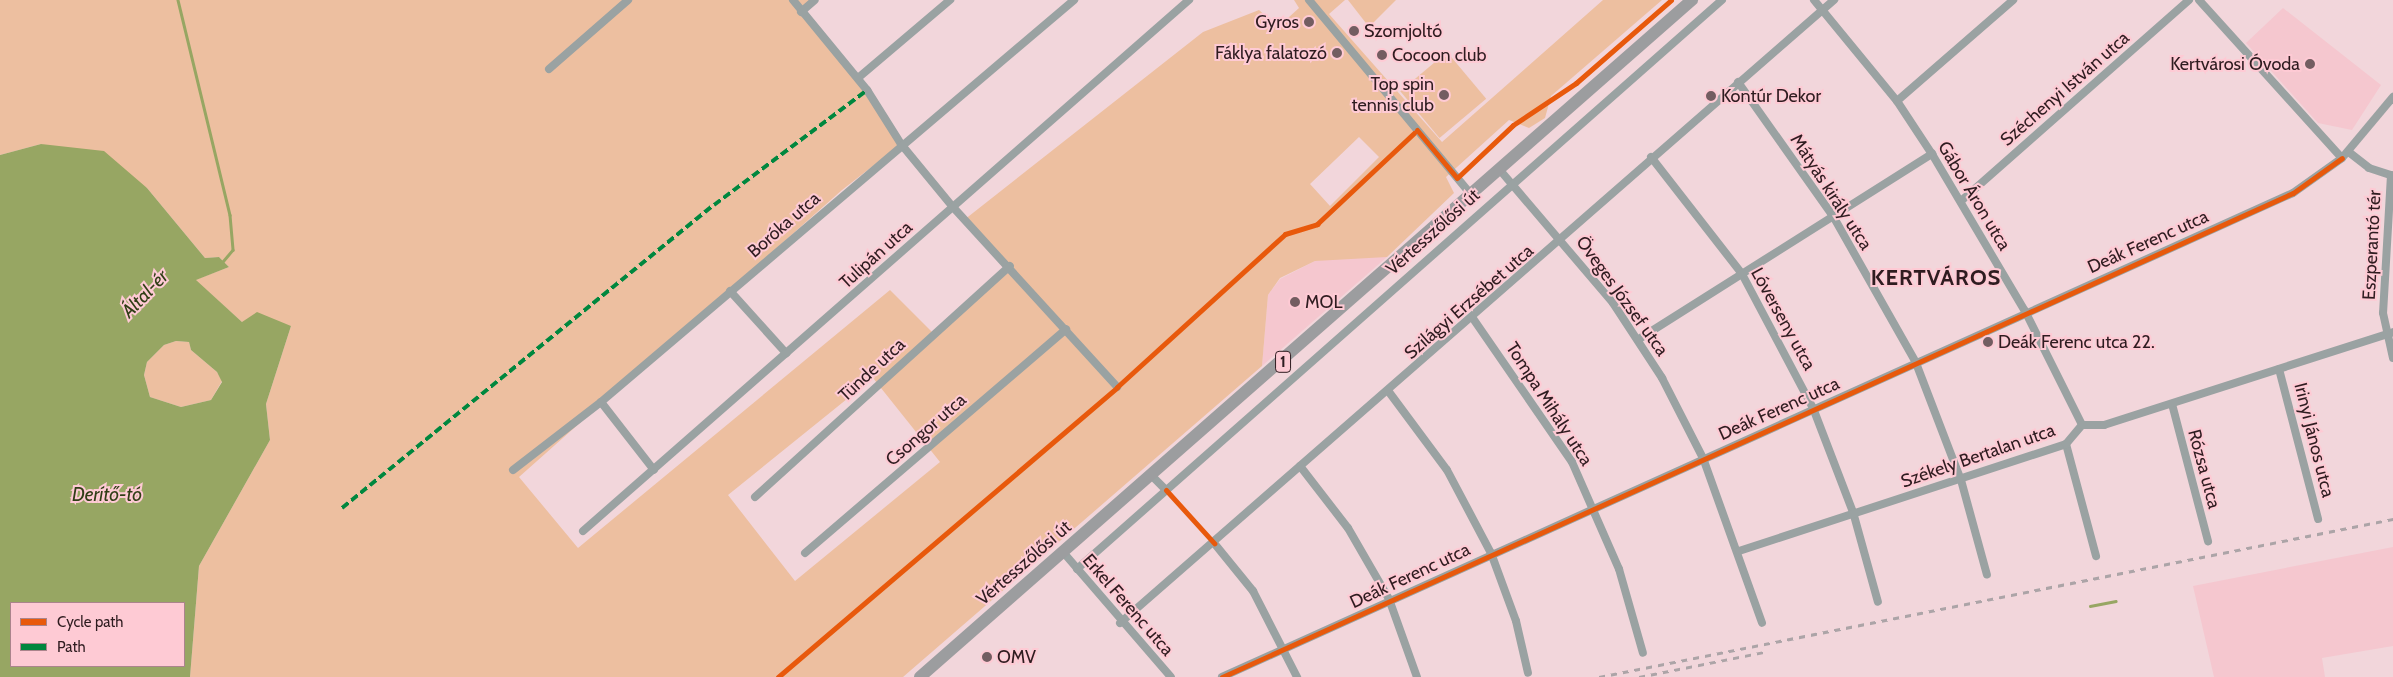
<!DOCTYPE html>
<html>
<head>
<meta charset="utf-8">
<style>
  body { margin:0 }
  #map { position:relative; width:2393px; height:677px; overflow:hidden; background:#f2d6db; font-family:Cabin,sans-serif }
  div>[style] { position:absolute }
  .built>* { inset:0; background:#f5c7cf }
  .green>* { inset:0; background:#edbfa0; transform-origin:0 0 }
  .water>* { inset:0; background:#97a663 }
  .stream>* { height:2.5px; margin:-1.25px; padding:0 1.25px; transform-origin:1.25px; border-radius:1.25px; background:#97a663 }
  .minor>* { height:8px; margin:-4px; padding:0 4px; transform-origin:4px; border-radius:4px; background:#9aa2a2 }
  .primary>* { height:12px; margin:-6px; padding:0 6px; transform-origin:6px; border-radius:6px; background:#9c9d9f }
  .rail>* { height:2.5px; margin-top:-1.25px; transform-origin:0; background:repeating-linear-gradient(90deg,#aca4a7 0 6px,transparent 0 12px) }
  .quiet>* { height:4px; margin-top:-2px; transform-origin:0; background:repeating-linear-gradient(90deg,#00873e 0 8px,transparent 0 12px) }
  .cycleway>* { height:5px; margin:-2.5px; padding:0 2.5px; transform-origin:2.5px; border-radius:2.5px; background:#e8590c }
  .dots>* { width:14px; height:14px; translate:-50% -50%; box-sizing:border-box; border:2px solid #fecad4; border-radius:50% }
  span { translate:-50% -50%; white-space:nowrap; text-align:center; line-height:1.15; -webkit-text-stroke:4px #fecad4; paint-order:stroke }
  .shield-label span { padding:1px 4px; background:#fecad4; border:1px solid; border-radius:4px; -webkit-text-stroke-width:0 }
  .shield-label { font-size:16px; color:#2f1c20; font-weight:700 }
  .poi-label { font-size:18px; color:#2f1c20 }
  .right { translate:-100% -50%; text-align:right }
  .left { translate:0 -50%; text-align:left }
  .street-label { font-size:18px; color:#2f1c20 }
  .water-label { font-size:19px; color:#303e16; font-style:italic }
  .district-label { font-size:22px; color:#2f1c20; font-weight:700; letter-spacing:1px }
  .legend { position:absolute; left:10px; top:602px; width:175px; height:65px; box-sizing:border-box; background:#fecad4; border:1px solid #ab848c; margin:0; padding:6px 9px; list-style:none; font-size:15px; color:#2f1c20 }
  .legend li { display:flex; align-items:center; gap:10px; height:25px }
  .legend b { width:25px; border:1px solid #ab848c }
</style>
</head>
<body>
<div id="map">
  <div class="built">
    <div style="clip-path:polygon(2283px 8px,2381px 85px,2352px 130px,2318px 123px,2246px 43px)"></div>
    <div style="clip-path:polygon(1346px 256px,1387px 257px,1262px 366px,1268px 295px,1280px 279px,1315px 261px)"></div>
    <div style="clip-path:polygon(2393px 547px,2393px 646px,2322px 658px,2325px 677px,2214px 677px,2193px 586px)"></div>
  </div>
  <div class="green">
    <div style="clip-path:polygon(evenodd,0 0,815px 0,802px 11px,858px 78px,901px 144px,842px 190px,519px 477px,578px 548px,890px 290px,934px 334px,1009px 272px,964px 220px,1203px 32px,1259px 10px,1278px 27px,1299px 8px,1294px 0,1345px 0,1329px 14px,1442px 142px,1603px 0,1662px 0,1551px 96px,1545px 118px,1529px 128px,1509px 120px,1446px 177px,1454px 193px,1387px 257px,1315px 261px,1280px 278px,1268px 295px,1262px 366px,903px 677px,190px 677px,199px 566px,270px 440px,266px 404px,291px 326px,242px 322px,195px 280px,229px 267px,219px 257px,205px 258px,147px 188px,41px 144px,0 155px,0 0,1359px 137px,1379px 157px,1330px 206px,1310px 184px,1359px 137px,0 0,873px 378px,940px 462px,795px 581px,728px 495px,873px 378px)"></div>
    <div style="clip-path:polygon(1348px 0,1396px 0,1369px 27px)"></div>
    <div style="left:1447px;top:52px;width:61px;height:61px;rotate:50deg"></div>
    <div style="clip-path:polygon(176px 341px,189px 342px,191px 350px,217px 372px,222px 381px,211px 400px,181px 407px,150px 397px,144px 375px,147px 362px,164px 345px)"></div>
  </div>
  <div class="water">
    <div style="clip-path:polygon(evenodd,41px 144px,104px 151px,147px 188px,205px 258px,219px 257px,229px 267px,196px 280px,242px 322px,257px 312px,291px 326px,266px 404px,270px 440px,199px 566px,190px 677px,0 677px,0 155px,41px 144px,176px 341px,189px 342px,191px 350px,217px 372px,222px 382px,211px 400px,181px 407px,150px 397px,144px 375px,147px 362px,164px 345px,176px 341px,41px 144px,11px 603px,184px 603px,184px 666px,11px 666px,11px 603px)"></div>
  </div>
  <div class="stream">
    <div style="left:178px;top:0;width:221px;rotate:76.4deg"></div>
    <div style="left:230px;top:215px;width:35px;rotate:85deg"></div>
    <div style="left:233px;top:250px;width:17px;rotate:130deg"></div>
    <div style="left:2090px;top:606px;width:26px;rotate:-11deg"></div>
  </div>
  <div class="minor">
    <div style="left:793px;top:0;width:117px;rotate:50.6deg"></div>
    <div style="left:867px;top:90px;width:64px;rotate:57.8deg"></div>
    <div style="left:901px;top:144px;width:80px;rotate:50.6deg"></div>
    <div style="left:952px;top:206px;width:245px;rotate:47.6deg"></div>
    <div style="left:1309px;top:0;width:251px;rotate:50.2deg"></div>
    <div style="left:1814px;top:0;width:131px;rotate:50.6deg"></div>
    <div style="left:1897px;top:101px;width:64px;rotate:56.6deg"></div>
    <div style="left:1932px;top:154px;width:182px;rotate:59.4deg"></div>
    <div style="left:2025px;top:311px;width:127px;rotate:63.4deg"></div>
    <div style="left:2199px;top:0;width:213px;rotate:47.9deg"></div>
    <div style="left:2342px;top:158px;width:80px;rotate:-50.1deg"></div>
    <div style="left:801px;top:12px;width:18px;rotate:-41deg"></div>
    <div style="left:549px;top:69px;width:105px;rotate:-41.1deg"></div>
    <div style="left:858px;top:78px;width:121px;rotate:-40.3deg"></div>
    <div style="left:1738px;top:82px;width:164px;rotate:54.7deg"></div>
    <div style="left:1833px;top:216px;width:169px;rotate:60.5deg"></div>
    <div style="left:1916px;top:363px;width:125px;rotate:69deg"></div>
    <div style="left:1961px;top:480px;width:98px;rotate:74.7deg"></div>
    <div style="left:1897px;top:101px;width:154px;rotate:-41deg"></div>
    <div style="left:2350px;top:153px;width:24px;rotate:38deg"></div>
    <div style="left:2369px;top:168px;width:23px;rotate:18deg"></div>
    <div style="left:2391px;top:175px;width:138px;rotate:93.3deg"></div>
    <div style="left:2383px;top:313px;width:46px;rotate:77.5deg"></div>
    <div style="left:1651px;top:157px;width:148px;rotate:52.1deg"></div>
    <div style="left:1742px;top:274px;width:152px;rotate:62.1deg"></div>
    <div style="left:1813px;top:408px;width:111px;rotate:69deg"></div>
    <div style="left:1853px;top:512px;width:93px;rotate:74.5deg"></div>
    <div style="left:1499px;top:169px;width:176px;rotate:49.6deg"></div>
    <div style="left:1613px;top:303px;width:90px;rotate:56.8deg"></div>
    <div style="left:1662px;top:378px;width:90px;rotate:62.9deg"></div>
    <div style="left:1703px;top:458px;width:175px;rotate:70.3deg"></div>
    <div style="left:1961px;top:201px;width:304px;rotate:-41.4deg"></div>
    <div style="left:730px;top:291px;width:84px;rotate:47.9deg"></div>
    <div style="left:1472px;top:317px;width:176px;rotate:55.4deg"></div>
    <div style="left:1572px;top:462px;width:117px;rotate:66.3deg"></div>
    <div style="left:1619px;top:569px;width:87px;rotate:74.1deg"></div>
    <div style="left:1639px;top:339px;width:347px;rotate:-32.3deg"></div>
    <div style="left:2279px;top:369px;width:155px;rotate:75.4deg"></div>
    <div style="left:1389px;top:392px;width:97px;rotate:53.4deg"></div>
    <div style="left:1447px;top:470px;width:94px;rotate:62.1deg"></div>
    <div style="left:1491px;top:553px;width:72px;rotate:69.8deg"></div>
    <div style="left:1516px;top:621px;width:53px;rotate:77deg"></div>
    <div style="left:601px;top:402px;width:86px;rotate:52.1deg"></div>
    <div style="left:2172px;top:404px;width:142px;rotate:75.3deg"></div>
    <div style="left:2066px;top:444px;width:116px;rotate:75deg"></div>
    <div style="left:1300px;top:466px;width:78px;rotate:52.3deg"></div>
    <div style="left:1348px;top:528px;width:82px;rotate:60deg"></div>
    <div style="left:1389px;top:599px;width:83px;rotate:70.3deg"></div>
    <div style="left:513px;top:470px;width:111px;rotate:-37.7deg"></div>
    <div style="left:601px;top:402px;width:621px;rotate:-40.36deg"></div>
    <div style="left:1151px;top:475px;width:21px;rotate:45deg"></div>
    <div style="left:755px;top:497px;width:344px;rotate:-42.2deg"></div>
    <div style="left:583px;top:531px;width:806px;rotate:-41.23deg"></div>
    <div style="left:1214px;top:543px;width:62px;rotate:50.9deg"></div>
    <div style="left:1253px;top:591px;width:97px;rotate:62.9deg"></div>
    <div style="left:1739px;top:551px;width:344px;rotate:-18.1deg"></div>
    <div style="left:2066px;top:444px;width:25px;rotate:-50deg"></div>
    <div style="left:2082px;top:425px;width:22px"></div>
    <div style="left:2104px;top:425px;width:304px;rotate:-17.8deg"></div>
    <div style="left:1063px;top:552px;width:165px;rotate:49.2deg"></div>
    <div style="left:805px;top:553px;width:344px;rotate:-40.6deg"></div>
    <div style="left:1077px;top:569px;width:860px;rotate:-41.42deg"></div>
    <div style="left:1120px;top:623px;width:948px;rotate:-41.11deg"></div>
    <div style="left:1222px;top:677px;width:1175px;rotate:-24.32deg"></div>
    <div style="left:2293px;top:193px;width:60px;rotate:-35.5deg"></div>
  </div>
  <div class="primary">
    <div style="left:920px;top:677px;width:1027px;rotate:-41.25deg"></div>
  </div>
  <div class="rail">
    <div style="left:1599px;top:677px;width:810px;rotate:-11.25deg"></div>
    <div style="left:1639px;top:677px;width:127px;rotate:-11.3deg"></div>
  </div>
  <div class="quiet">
    <div style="left:342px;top:508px;width:480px;rotate:-39.2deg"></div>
    <div style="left:714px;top:205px;width:191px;rotate:-36.9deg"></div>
  </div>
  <div class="cycleway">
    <div style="left:1417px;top:130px;width:62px;rotate:50.2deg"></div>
    <div style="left:1457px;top:178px;width:77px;rotate:-43.4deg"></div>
    <div style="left:1513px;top:125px;width:76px;rotate:-33.7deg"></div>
    <div style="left:1576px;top:83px;width:126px;rotate:-41.1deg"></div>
    <div style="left:1166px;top:490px;width:72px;rotate:47.8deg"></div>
    <div style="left:778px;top:677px;width:446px;rotate:-40.5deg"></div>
    <div style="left:1117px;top:387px;width:227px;rotate:-42.3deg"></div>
    <div style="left:1285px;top:234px;width:34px;rotate:-17deg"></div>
    <div style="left:1317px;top:224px;width:133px;rotate:-43.2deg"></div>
    <div style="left:1222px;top:677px;width:1175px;rotate:-24.32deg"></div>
    <div style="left:2293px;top:193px;width:60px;rotate:-35.5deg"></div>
  </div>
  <div class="dots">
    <div style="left:1309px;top:22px;background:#735d61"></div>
    <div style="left:1354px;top:31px;background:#735d61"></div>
    <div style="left:1337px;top:53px;background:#735d61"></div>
    <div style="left:1382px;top:55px;background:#735d61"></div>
    <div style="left:2310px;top:64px;background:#735d61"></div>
    <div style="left:1444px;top:95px;background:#735d61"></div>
    <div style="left:1711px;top:96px;background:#735d61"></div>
    <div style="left:1295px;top:302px;background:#735d61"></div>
    <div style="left:1988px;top:342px;background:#735d61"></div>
    <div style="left:987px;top:657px;background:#735d61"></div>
  </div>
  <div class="shield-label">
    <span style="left:1283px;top:362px">1</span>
  </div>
  <div class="poi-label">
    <span class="right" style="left:1299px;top:22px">Gyros</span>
    <span class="left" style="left:1364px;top:31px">Szomjoltó</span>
    <span class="right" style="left:1327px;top:53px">Fáklya falatozó</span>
    <span class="left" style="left:1392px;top:55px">Cocoon club</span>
    <span class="right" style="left:2300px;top:64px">Kertvárosi Óvoda</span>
    <span class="right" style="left:1434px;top:95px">Top spin<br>tennis club</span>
    <span class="left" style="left:1721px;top:96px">Kontúr Dekor</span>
    <span class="left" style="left:1305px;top:302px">MOL</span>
    <span class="left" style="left:1998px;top:342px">Deák Ferenc utca 22.</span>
    <span class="left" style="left:997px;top:657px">OMV</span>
  </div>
  <div class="street-label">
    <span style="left:2065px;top:89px;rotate:-41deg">Széchenyi István utca</span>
    <span style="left:1831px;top:192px;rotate:57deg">Mátyás király utca</span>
    <span style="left:1974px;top:196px;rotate:59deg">Gábor Áron utca</span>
    <span style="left:784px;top:225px;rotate:-41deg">Boróka utca</span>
    <span style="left:1433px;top:232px;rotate:-42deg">Vértesszőlősi út</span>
    <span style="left:2148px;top:242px;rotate:-24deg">Deák Ferenc utca</span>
    <span style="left:2372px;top:245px;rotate:-87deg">Eszperantó tér</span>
    <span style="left:876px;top:255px;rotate:-42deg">Tulipán utca</span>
    <span style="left:1622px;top:296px;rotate:54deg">Öveges József utca</span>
    <span style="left:1469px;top:302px;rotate:-41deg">Szilágyi Erzsébet utca</span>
    <span style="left:1783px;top:319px;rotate:61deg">Lóverseny utca</span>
    <span style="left:872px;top:370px;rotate:-43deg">Tünde utca</span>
    <span style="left:1549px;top:404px;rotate:57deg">Tompa Mihály utca</span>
    <span style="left:1779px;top:409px;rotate:-24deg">Deák Ferenc utca</span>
    <span style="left:926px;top:430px;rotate:-41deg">Csongor utca</span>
    <span style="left:2314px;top:440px;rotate:76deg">Irinyi János utca</span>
    <span style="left:1978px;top:456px;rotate:-19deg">Székely Bertalan utca</span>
    <span style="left:2204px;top:469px;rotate:75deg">Rózsa utca</span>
    <span style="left:1024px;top:563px;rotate:-41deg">Vértesszőlősi út</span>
    <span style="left:1410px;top:576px;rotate:-25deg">Deák Ferenc utca</span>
    <span style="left:1128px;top:605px;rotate:49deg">Erkel Ferenc utca</span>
  </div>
  <div class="water-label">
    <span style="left:145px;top:294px;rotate:-46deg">Által-ér</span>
    <span style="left:107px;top:495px">Derítő-tó</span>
  </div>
  <div class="district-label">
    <span style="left:1936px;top:278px">KERTVÁROS</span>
  </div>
  <ul class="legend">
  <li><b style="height:6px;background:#e8590c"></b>Cycle path</li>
  <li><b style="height:6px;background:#00873e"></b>Path</li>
  </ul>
</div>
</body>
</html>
